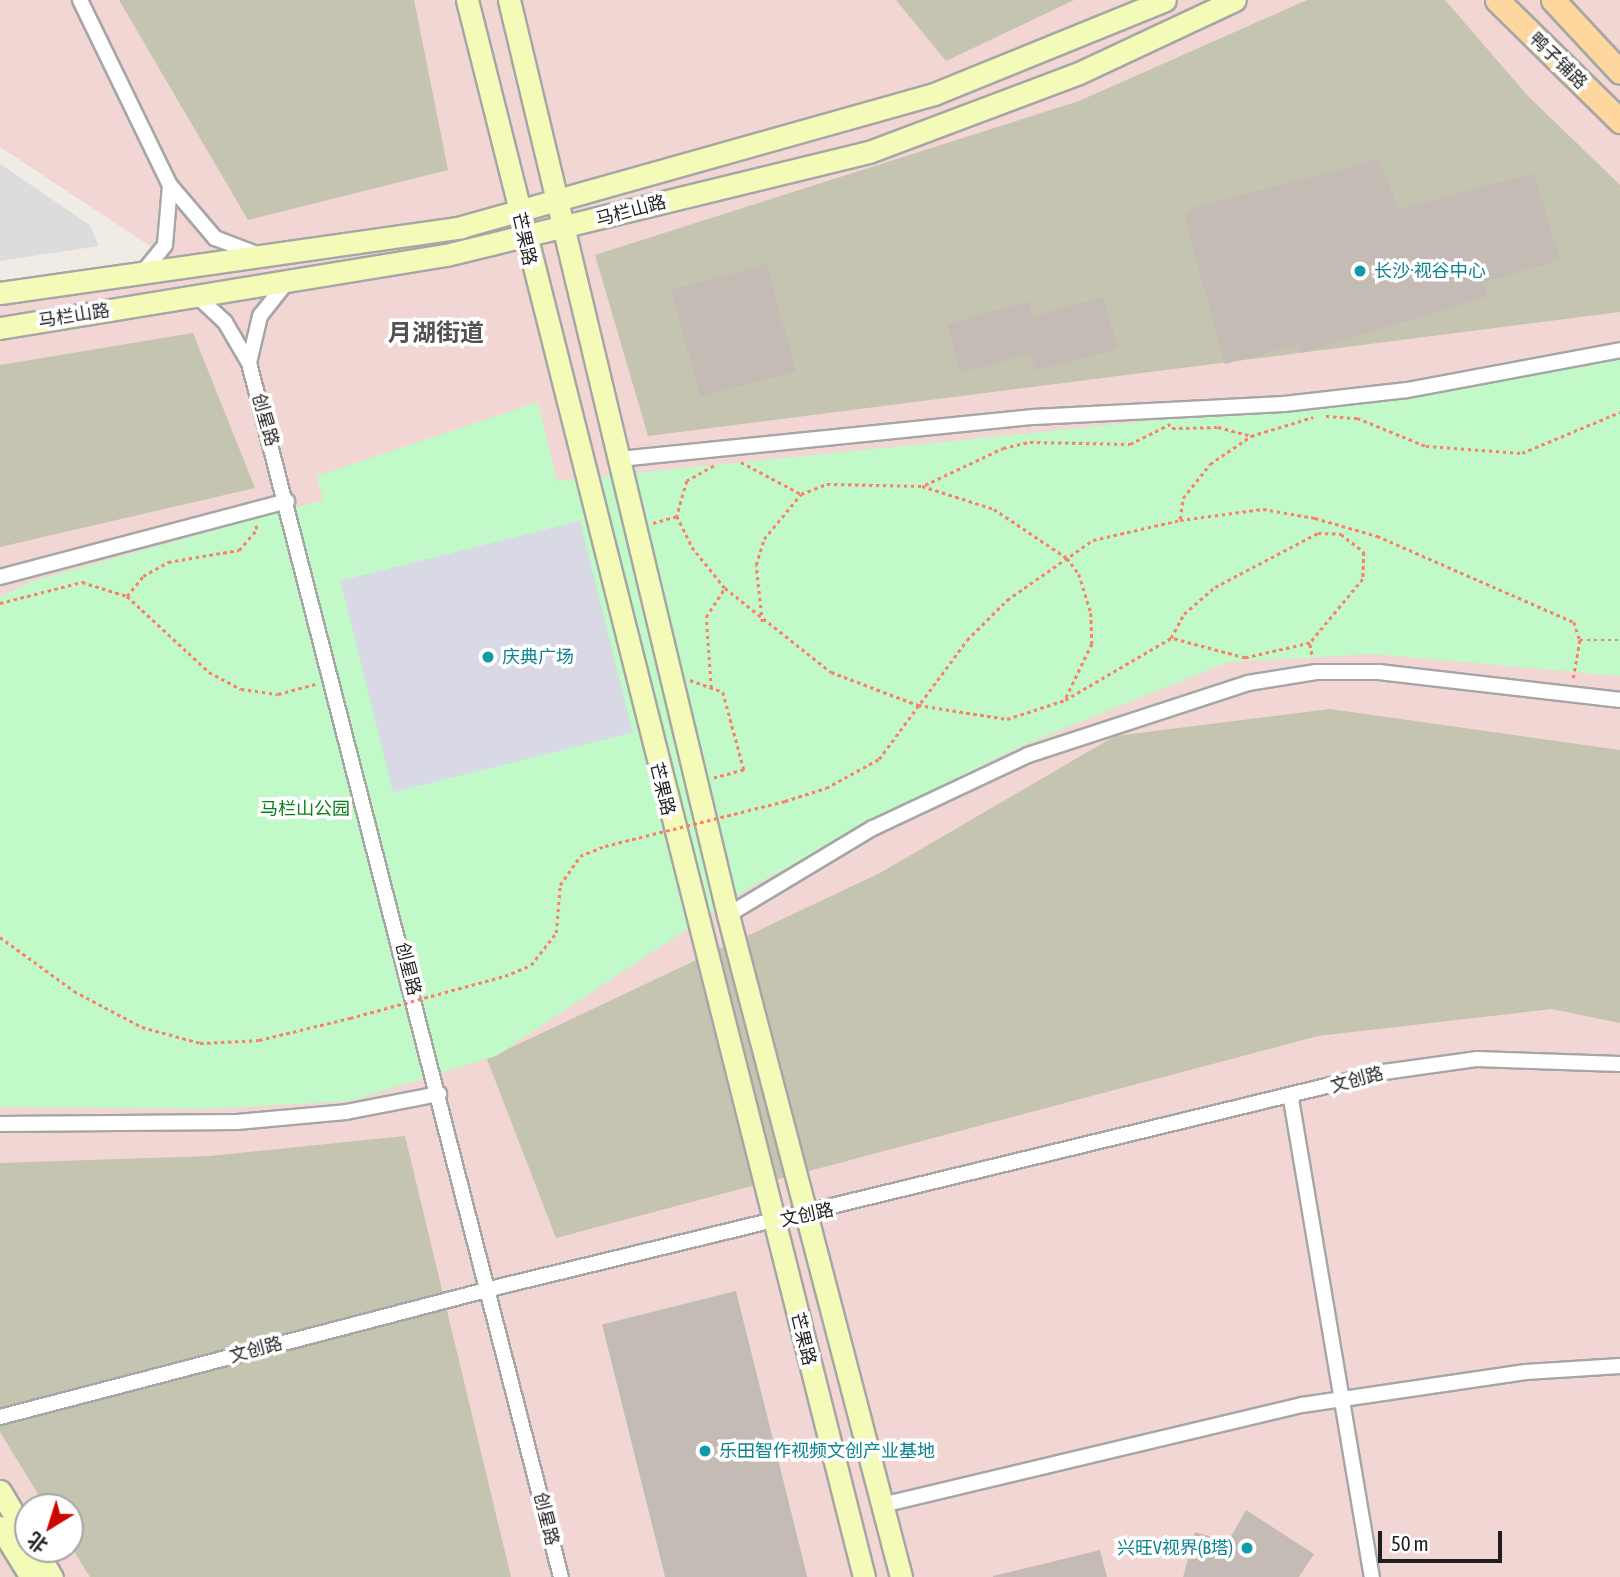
<!DOCTYPE html>
<html>
<head>
<meta charset="utf-8">
<style>
  body { margin:0 }
  #map { position:relative; width:1620px; height:1577px; overflow:hidden; background:#f0ece5; font-family:"Asap Condensed","Noto Sans SC",sans-serif }
  div>[style] { position:absolute }
  .residential>* { inset:0; background:#dddcdc }
  .commercial>* { inset:0; background:#f1d6d4 }
  .construction>* { inset:0; background:#c4c4b0 }
  .park>* { inset:0; background:#c1fac8 }
  .plaza>* { inset:0; background:#d9d9e5; transform-origin:0 0 }
  .building>* { inset:0; background:#c4bcb4; transform-origin:0 0 }
  .path>* { height:2.5px; margin-top:-1.25px; transform-origin:0; background:repeating-linear-gradient(90deg,#fb7f6a 0 3.5px,transparent 0 7px) }
  .roads { filter:drop-shadow(2px 0 #a6a6a6) drop-shadow(-2px 0 #a6a6a6) drop-shadow(0 2px #a6a6a6) drop-shadow(0 -2px #a6a6a6) }
  .street>* { height:14px; margin:-7px; padding:0 7px; transform-origin:7px; border-radius:7px; background:#fff }
  .secondary>* { height:21px; margin:-10.5px; padding:0 10.5px; transform-origin:10.5px; border-radius:10.5px; background:#f4fab8 }
  .primary>* { height:23px; margin:-11.5px; padding:0 11.5px; transform-origin:11.5px; border-radius:11.5px; background:#fdd79d }
  .path-bridge>* { height:2.5px; margin-top:-1.25px; transform-origin:0; background:repeating-linear-gradient(90deg,#fb7f6a 0 3.5px,transparent 0 7px) }
  .dots>* { width:19px; height:19px; translate:-50% -50%; box-sizing:border-box; border:4px solid #fff; border-radius:50% }
  span { translate:-50% -50%; white-space:nowrap; text-align:center; line-height:1.15; -webkit-text-stroke:7px #fff; paint-order:stroke }
  .street-label { font-size:18px; color:#1f1f1f }
  .culture-label { font-size:18px; color:#0d838f }
  .left { translate:0 -50%; text-align:left }
  .right { translate:-100% -50%; text-align:right }
  .park-label { font-size:18px; color:#0b7f18 }
  .district-label { font-size:24px; color:#525252; font-weight:700 }
  .north { position:absolute; left:14px; top:1493px; width:70px; height:70px; box-sizing:border-box; background:#fff; border:2px solid #a5a5a5; border-radius:50%; rotate:218deg; font-size:19px; font-weight:700; line-height:28px; text-align:center; color:#1f1f1f }
  .north::after { content:''; display:block; margin:auto; width:24px; height:32px; background:#cd0700; clip-path:polygon(50% 0,100% 100%,50% 72%,0 100%) }
  .scale { position:absolute; left:1378px; top:1531px; width:124px; height:32px; box-sizing:border-box; border:4px solid #1f1f1f; border-top:0; padding-left:9px; font-size:21px; line-height:24px; white-space:nowrap; color:#1f1f1f; -webkit-text-stroke:5px #fff; paint-order:stroke }
</style>
</head>
<body>
<div id="map">
  <div class="residential">
    <div style="clip-path:polygon(0 164px,90px 225px,99px 246px,0 261px)"></div>
  </div>
  <div class="commercial">
    <div style="clip-path:polygon(evenodd,0 0,1620px 0,1620px 1577px,0 1577px,0 300px,188px 271px,0 147px,0 0,28px 1507px,70px 1507px,70px 1549px,28px 1549px,28px 1507px)"></div>
  </div>
  <div class="construction">
    <div style="clip-path:polygon(119px 0,414px 0,448px 170px,248px 220px)"></div>
    <div style="clip-path:polygon(896px 0,1074px 0,946px 61px)"></div>
    <div style="clip-path:polygon(1307px 0,1445px 0,1528px 96px,1620px 185px,1620px 312px,648px 436px,595px 255px,1079px 101px)"></div>
    <div style="clip-path:polygon(193px 333px,255px 488px,0 547px,0 365px)"></div>
    <div style="clip-path:polygon(1330px 709px,1620px 750px,1620px 1023px,1552px 1009px,1318px 1036px,556px 1238px,487px 1059px,880px 873px,1115px 736px)"></div>
    <div style="clip-path:polygon(405px 1136px,511px 1577px,90px 1577px,70px 1545px,70px 1507px,46px 1507px,0 1432px,0 1163px,209px 1156px)"></div>
  </div>
  <div class="park">
    <div style="clip-path:polygon(1620px 359px,1620px 676px,1374px 654px,1228px 662px,1012px 750px,752px 886px,496px 1056px,350px 1101px,211px 1109px,0 1107px,0 597px,33px 581px,323px 500px,317px 476px,538px 402px,557px 481px,1347px 401px)"></div>
  </div>
  <div class="plaza">
    <div style="left:580px;top:521px;width:218px;height:247px;rotate:76deg"></div>
  </div>
  <div class="building">
    <div style="clip-path:polygon(1379px 159px,1399px 209px,1534px 173px,1560px 260px,1483px 283px,1487px 297px,1301px 353px,1298px 345px,1225px 364px,1185px 219px,1192px 208px)"></div>
    <div style="left:767px;top:264px;width:111px;height:99px;rotate:75deg"></div>
    <div style="clip-path:polygon(1103px 297px,1118px 349px,1035px 371px,1030px 354px,960px 373px,947px 324px,1029px 301px,1033px 316px)"></div>
    <div style="left:736px;top:1291px;width:295px;height:138px;rotate:76deg"></div>
    <div style="clip-path:polygon(1246px 1510px,1314px 1554px,1299px 1577px,1183px 1577px,1195px 1532px,1228px 1542px)"></div>
    <div style="clip-path:polygon(1100px 1550px,1107px 1577px,993px 1577px,993px 1576px)"></div>
  </div>
  <div class="path">
    <div style="left:1326px;top:416px;width:31px;rotate:4deg"></div>
    <div style="left:1357px;top:418px;width:74px;rotate:22.1deg"></div>
    <div style="left:1426px;top:446px;width:96px;rotate:4.2deg"></div>
    <div style="left:1522px;top:453px;width:106px;rotate:-22.7deg"></div>
    <div style="left:1172px;top:428px;width:46px;rotate:-1.2deg"></div>
    <div style="left:1218px;top:427px;width:34px;rotate:15deg"></div>
    <div style="left:741px;top:462px;width:68px;rotate:28.1deg"></div>
    <div style="left:714px;top:466px;width:31px;rotate:151deg"></div>
    <div style="left:687px;top:481px;width:36px;rotate:106deg"></div>
    <div style="left:677px;top:516px;width:34px;rotate:64deg"></div>
    <div style="left:692px;top:547px;width:53px;rotate:51.2deg"></div>
    <div style="left:725px;top:588px;width:135px;rotate:38.4deg"></div>
    <div style="left:831px;top:672px;width:93px;rotate:20.8deg"></div>
    <div style="left:918px;top:705px;width:90px;rotate:8.9deg"></div>
    <div style="left:1007px;top:719px;width:61px;rotate:-18.1deg"></div>
    <div style="left:1065px;top:700px;width:123px;rotate:-30.3deg"></div>
    <div style="left:925px;top:485px;width:86px;rotate:-25.4deg"></div>
    <div style="left:1003px;top:448px;width:28px;rotate:-13deg"></div>
    <div style="left:1030px;top:442px;width:100px;rotate:1.1deg"></div>
    <div style="left:1130px;top:444px;width:45px;rotate:-26.6deg"></div>
    <div style="left:1180px;top:519px;width:21px;rotate:-82deg"></div>
    <div style="left:1183px;top:498px;width:43px;rotate:-51.5deg"></div>
    <div style="left:1210px;top:464px;width:50px;rotate:-34.3deg"></div>
    <div style="left:1251px;top:436px;width:65px;rotate:-17deg"></div>
    <div style="left:653px;top:523px;width:25px;rotate:-16deg"></div>
    <div style="left:1318px;top:533px;width:23px;rotate:2deg"></div>
    <div style="left:1341px;top:534px;width:29px;rotate:38deg"></div>
    <div style="left:1364px;top:552px;width:27px;rotate:92deg"></div>
    <div style="left:1363px;top:579px;width:83px;rotate:129.6deg"></div>
    <div style="left:1310px;top:643px;width:67px;rotate:167deg"></div>
    <div style="left:1245px;top:658px;width:77px;rotate:-164.9deg"></div>
    <div style="left:1171px;top:638px;width:27px;rotate:-62deg"></div>
    <div style="left:1184px;top:614px;width:41px;rotate:-41.1deg"></div>
    <div style="left:1215px;top:587px;width:116px;rotate:-27.7deg"></div>
    <div style="left:127px;top:596px;width:26px;rotate:-51deg"></div>
    <div style="left:143px;top:576px;width:29px;rotate:-29deg"></div>
    <div style="left:168px;top:562px;width:72px;rotate:-9.6deg"></div>
    <div style="left:239px;top:550px;width:28px;rotate:-49deg"></div>
    <div style="left:257px;top:529px;width:6px;rotate:-121deg"></div>
    <div style="left:0;top:603px;width:85px;rotate:-14.4deg"></div>
    <div style="left:82px;top:582px;width:47px;rotate:17.3deg"></div>
    <div style="left:127px;top:596px;width:112px;rotate:42.8deg"></div>
    <div style="left:209px;top:672px;width:36px;rotate:28deg"></div>
    <div style="left:241px;top:689px;width:37px;rotate:8deg"></div>
    <div style="left:278px;top:694px;width:39px;rotate:-15deg"></div>
    <div style="left:762px;top:622px;width:57px;rotate:-96deg"></div>
    <div style="left:756px;top:565px;width:27px;rotate:-73deg"></div>
    <div style="left:764px;top:539px;width:58px;rotate:-50.6deg"></div>
    <div style="left:801px;top:494px;width:28px;rotate:-21deg"></div>
    <div style="left:827px;top:484px;width:95px;rotate:1.2deg"></div>
    <div style="left:922px;top:486px;width:76px;rotate:17.7deg"></div>
    <div style="left:994px;top:509px;width:88px;rotate:33.9deg"></div>
    <div style="left:1067px;top:558px;width:20px;rotate:53deg"></div>
    <div style="left:1079px;top:574px;width:41px;rotate:72.9deg"></div>
    <div style="left:1091px;top:613px;width:31px;rotate:88deg"></div>
    <div style="left:1092px;top:644px;width:62px;rotate:115.7deg"></div>
    <div style="left:1310px;top:644px;width:14px;rotate:78deg"></div>
    <div style="left:1573px;top:678px;width:39px;rotate:-80deg"></div>
    <div style="left:690px;top:680px;width:35px;rotate:20deg"></div>
    <div style="left:723px;top:692px;width:81px;rotate:74.9deg"></div>
    <div style="left:744px;top:770px;width:31px;rotate:165deg"></div>
    <div style="left:711px;top:688px;width:71px;rotate:-94deg"></div>
    <div style="left:706px;top:617px;width:35px;rotate:-57deg"></div>
    <div style="left:785px;top:801px;width:43px;rotate:-17.6deg"></div>
    <div style="left:826px;top:788px;width:60px;rotate:-28.7deg"></div>
    <div style="left:879px;top:759px;width:148px;rotate:-53.5deg"></div>
    <div style="left:967px;top:640px;width:57px;rotate:-45deg"></div>
    <div style="left:1007px;top:600px;width:105px;rotate:-34.9deg"></div>
    <div style="left:1093px;top:540px;width:89px;rotate:-12.9deg"></div>
    <div style="left:1180px;top:520px;width:84px;rotate:-7.5deg"></div>
    <div style="left:1263px;top:509px;width:53px;rotate:9.8deg"></div>
    <div style="left:1315px;top:518px;width:65px;rotate:16.2deg"></div>
    <div style="left:1377px;top:536px;width:215px;rotate:23.6deg"></div>
    <div style="left:1574px;top:622px;width:19px;rotate:72deg"></div>
    <div style="left:1580px;top:640px;width:40px"></div>
    <div style="left:0;top:937px;width:92px;rotate:36.1deg"></div>
    <div style="left:74px;top:991px;width:77px;rotate:27.9deg"></div>
    <div style="left:142px;top:1027px;width:60px;rotate:15.4deg"></div>
    <div style="left:200px;top:1043px;width:59px;rotate:-2.9deg"></div>
    <div style="left:259px;top:1040px;width:94px;rotate:-13.6deg"></div>
    <div style="left:505px;top:976px;width:28px;rotate:-23deg"></div>
    <div style="left:531px;top:965px;width:41px;rotate:-52deg"></div>
    <div style="left:556px;top:933px;width:48px;rotate:-85.2deg"></div>
    <div style="left:560px;top:885px;width:35px;rotate:-55deg"></div>
    <div style="left:580px;top:856px;width:27px;rotate:-22deg"></div>
  </div>
  <div class="roads">
    <div class="street">
      <div style="left:80px;top:0;width:206px;rotate:64.1deg"></div>
      <div style="left:170px;top:185px;width:70px;rotate:49.7deg"></div>
      <div style="left:215px;top:238px;width:42px;rotate:21deg"></div>
      <div style="left:144px;top:271px;width:33px;rotate:-51deg"></div>
      <div style="left:165px;top:245px;width:60px;rotate:-85.2deg"></div>
      <div style="left:287px;top:282px;width:43px;rotate:128.5deg"></div>
      <div style="left:260px;top:316px;width:48px;rotate:103.2deg"></div>
      <div style="left:249px;top:363px;width:1253px;rotate:75.59deg"></div>
      <div style="left:198px;top:297px;width:37px;rotate:43deg"></div>
      <div style="left:225px;top:322px;width:48px;rotate:59.7deg"></div>
      <div style="left:619px;top:459px;width:417px;rotate:-5.8deg"></div>
      <div style="left:1034px;top:417px;width:250px;rotate:-3deg"></div>
      <div style="left:1284px;top:404px;width:124px;rotate:-6.5deg"></div>
      <div style="left:1407px;top:390px;width:217px;rotate:-10.6deg"></div>
      <div style="left:0;top:577px;width:297px;rotate:-14.8deg"></div>
      <div style="left:728px;top:915px;width:169px;rotate:-31deg"></div>
      <div style="left:873px;top:828px;width:171px;rotate:-25.2deg"></div>
      <div style="left:1028px;top:755px;width:231px;rotate:-18.1deg"></div>
      <div style="left:1248px;top:683px;width:69px;rotate:-9.2deg"></div>
      <div style="left:1316px;top:672px;width:63px"></div>
      <div style="left:1379px;top:672px;width:243px;rotate:6.6deg"></div>
      <div style="left:1291px;top:1099px;width:485px;rotate:80.4deg"></div>
      <div style="left:0;top:1124px;width:237px;rotate:-0.5deg"></div>
      <div style="left:237px;top:1122px;width:109px;rotate:-5.2deg"></div>
      <div style="left:346px;top:1112px;width:95px;rotate:-11deg"></div>
      <div style="left:0;top:1417px;width:519px;rotate:-14.63deg"></div>
      <div style="left:502px;top:1286px;width:908px;rotate:-13.64deg"></div>
      <div style="left:1384px;top:1072px;width:93px;rotate:-8deg"></div>
      <div style="left:1476px;top:1059px;width:144px;rotate:2deg"></div>
      <div style="left:882px;top:1505px;width:432px;rotate:-13.4deg"></div>
      <div style="left:1302px;top:1405px;width:226px;rotate:-8.4deg"></div>
      <div style="left:1526px;top:1372px;width:94px;rotate:-3.7deg"></div>
    </div>
    <div class="secondary">
      <div style="left:467px;top:0;width:1626px;rotate:75.87deg"></div>
      <div style="left:509px;top:0;width:941px;rotate:76.54deg"></div>
      <div style="left:728px;top:915px;width:684px;rotate:75.35deg"></div>
      <div style="left:0;top:293px;width:466px;rotate:-8.1deg"></div>
      <div style="left:461px;top:227px;width:491px;rotate:-15.7deg"></div>
      <div style="left:934px;top:94px;width:249px;rotate:-22.1deg"></div>
      <div style="left:0;top:328px;width:452px;rotate:-9.3deg"></div>
      <div style="left:446px;top:255px;width:435px;rotate:-13.7deg"></div>
      <div style="left:869px;top:152px;width:224px;rotate:-20.6deg"></div>
      <div style="left:1079px;top:73px;width:172px;rotate:-25.1deg"></div>
      <div style="left:0;top:1491px;width:55px;rotate:59.2deg"></div>
      <div style="left:0;top:1527px;width:59px;rotate:58.2deg"></div>
      <div style="left:35px;top:1549px;width:33px;rotate:59deg"></div>
    </div>
    <div class="primary">
      <div style="left:1497px;top:0;width:173px;rotate:44.5deg"></div>
      <div style="left:1553px;top:0;width:98px;rotate:47.1deg"></div>
    </div>
  </div>
  <div class="path-bridge">
    <div style="left:605px;top:846px;width:186px;rotate:-14deg"></div>
    <div style="left:350px;top:1018px;width:161px;rotate:-15.2deg"></div>
  </div>
  <div class="dots">
    <div style="left:1360px;top:271px;background:#0f9aa8"></div>
    <div style="left:488px;top:657px;background:#0f9aa8"></div>
    <div style="left:705px;top:1451px;background:#0f9aa8"></div>
    <div style="left:1247px;top:1548px;background:#0f9aa8"></div>
  </div>
  <div class="street-label">
    <span style="left:1558px;top:61px;rotate:44deg">鸭子铺路</span>
    <span style="left:631px;top:211px;rotate:-15deg">马栏山路</span>
    <span style="left:524px;top:239px;rotate:77deg">芒果路</span>
    <span style="left:74px;top:316px;rotate:-9deg">马栏山路</span>
    <span style="left:265px;top:420px;rotate:74deg">创星路</span>
    <span style="left:662px;top:789px;rotate:76deg">芒果路</span>
    <span style="left:408px;top:969px;rotate:76deg">创星路</span>
    <span style="left:1357px;top:1080px;rotate:-15deg">文创路</span>
    <span style="left:807px;top:1215px;rotate:-12deg">文创路</span>
    <span style="left:803px;top:1339px;rotate:76deg">芒果路</span>
    <span style="left:256px;top:1350px;rotate:-15deg">文创路</span>
    <span style="left:546px;top:1519px;rotate:76deg">创星路</span>
  </div>
  <div class="culture-label">
    <span class="left" style="left:1374px;top:271px">长沙·视谷中心</span>
    <span class="left" style="left:502px;top:657px">庆典广场</span>
    <span class="left" style="left:719px;top:1451px">乐田智作视频文创产业基地</span>
    <span class="right" style="left:1233px;top:1548px">兴旺V视界(B塔)</span>
  </div>
  <div class="park-label">
    <span style="left:305px;top:809px">马栏山公园</span>
  </div>
  <div class="district-label">
    <span style="left:436px;top:333px">月湖街道</span>
  </div>
  <div class="north">北</div>
  <div class="scale">50 m</div>
</div>
</body>
</html>
